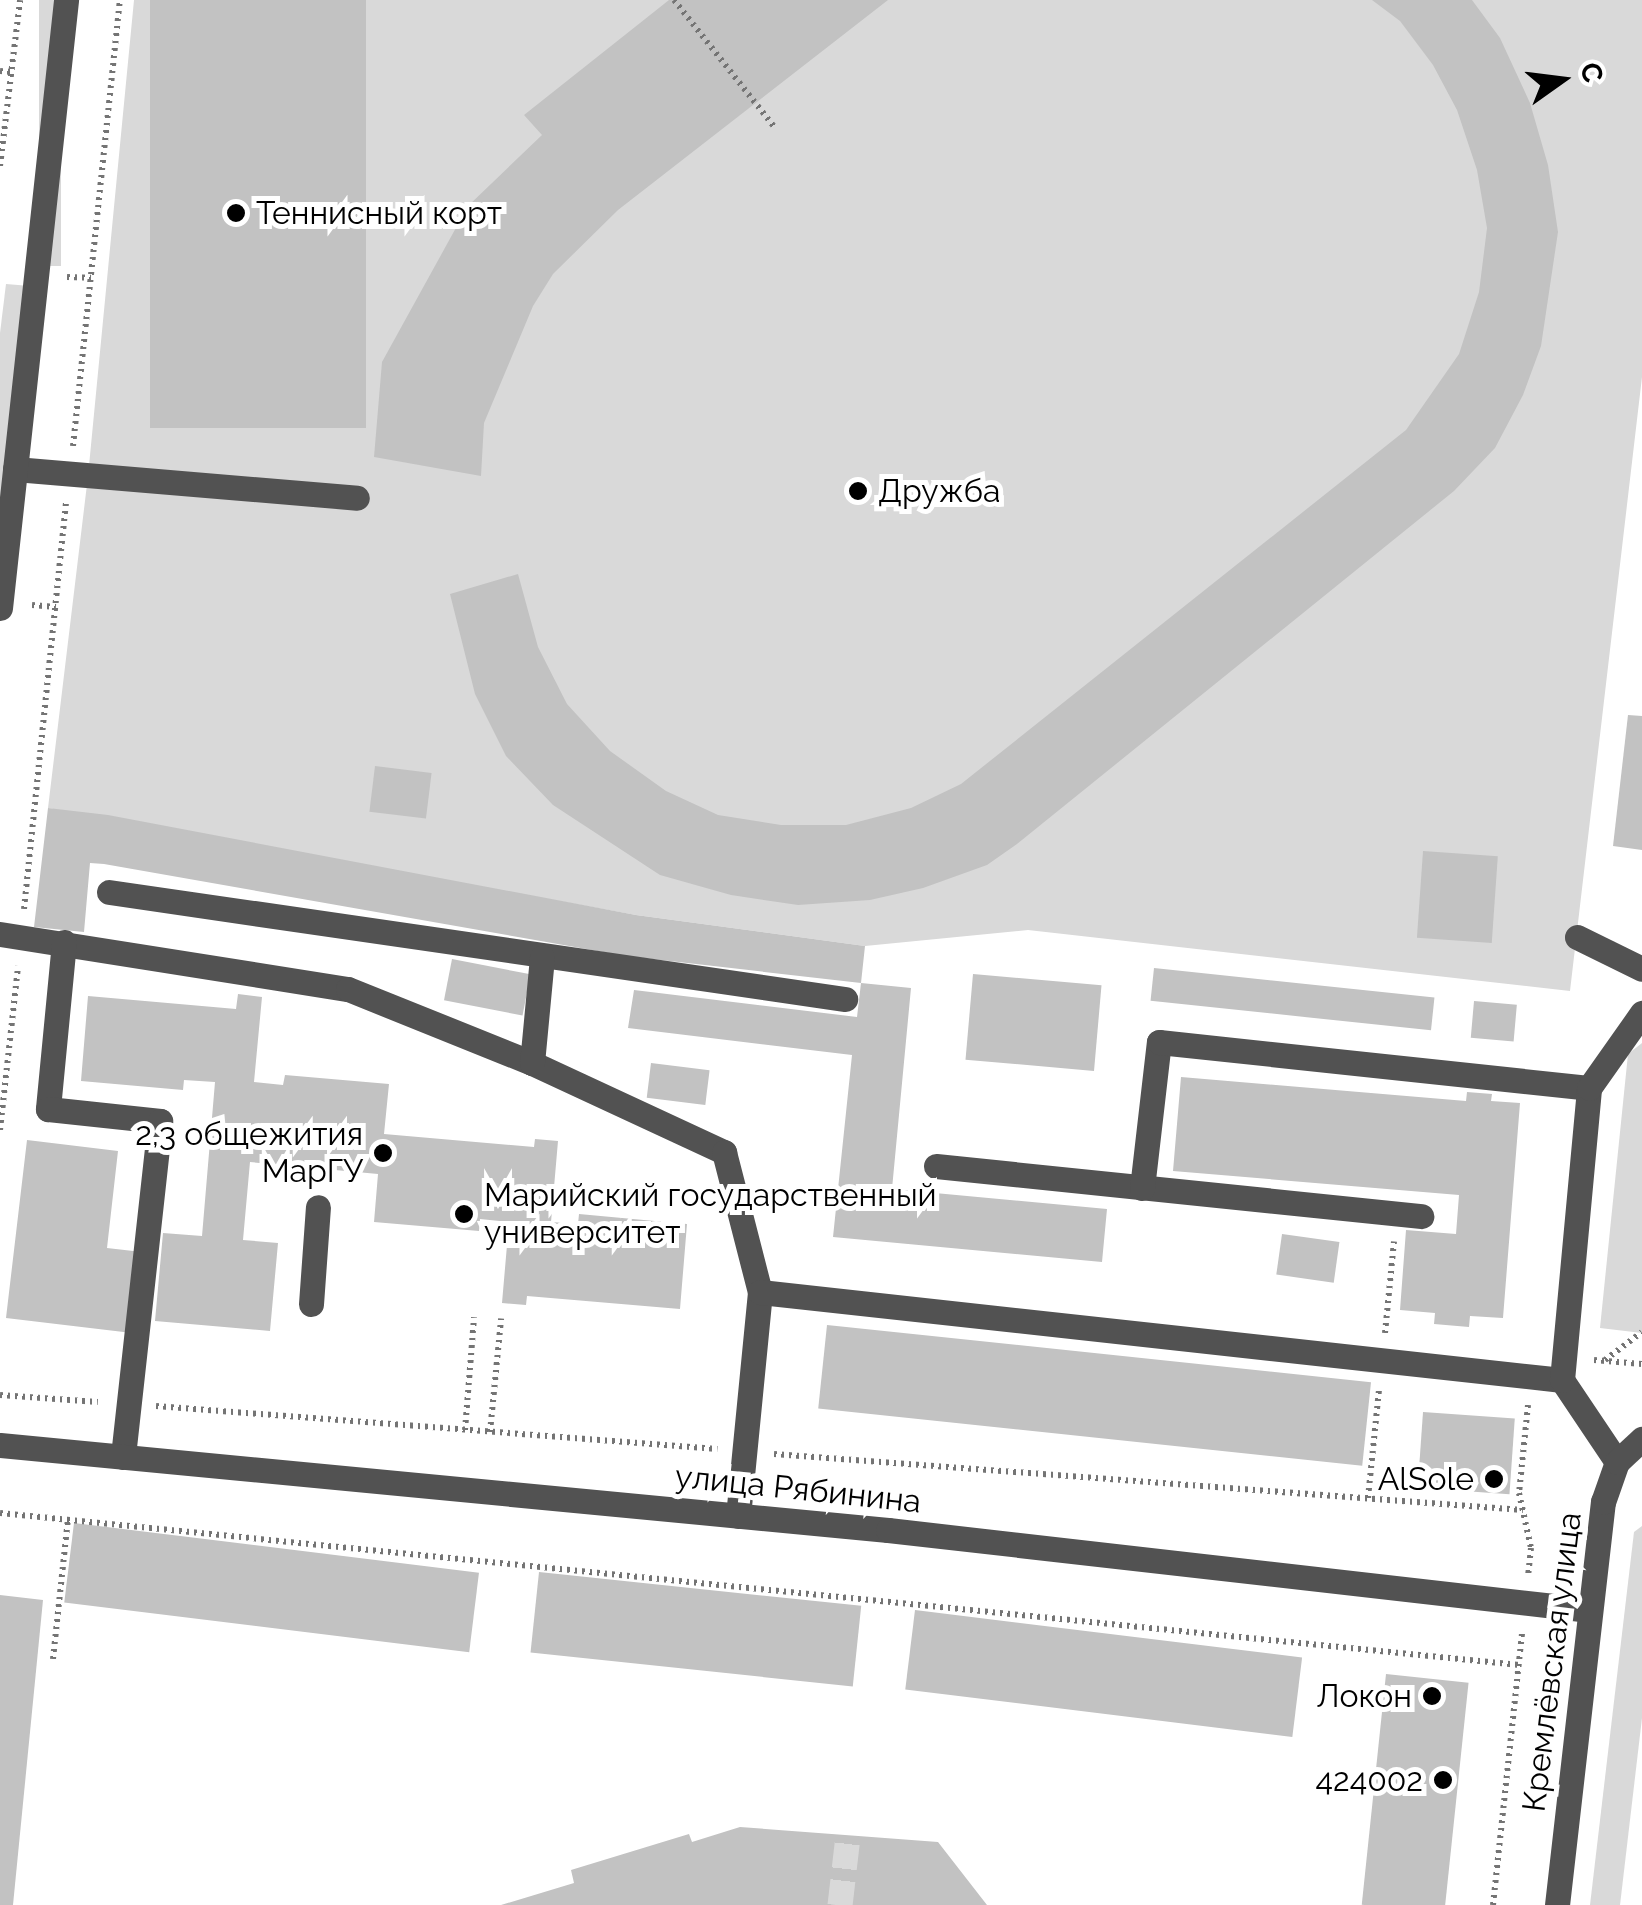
<!DOCTYPE html>
<html>
<head>
<meta charset="utf-8">
<style>
  body { margin:0 }
  #map { position:relative; width:1642px; height:1905px; overflow:hidden; background:#fff; font-family:Raleway,sans-serif }
  div>[style] { position:absolute }
  .green>* { inset:0; background:#d9d9d9; transform-origin:0 0 }
  .building>* { inset:0; background:#c2c2c2; transform-origin:0 0 }
  .minor-tunnel>* { height:25px; margin-top:-12.5px; transform-origin:0; background:repeating-linear-gradient(90deg,#d9d9d9 0 25px,transparent 0 37px) }
  .path>* { height:6px; margin-top:-3px; transform-origin:0; background:repeating-linear-gradient(90deg,#747474 0 2.5px,transparent 0 7.5px) }
  .minor>* { height:25px; margin:-12.5px; padding:0 12.5px; transform-origin:12.5px; border-radius:12.5px; background:#525252 }
  .dots>* { width:28px; height:28px; translate:-50% -50%; box-sizing:border-box; border:5px solid #fff; border-radius:50% }
  span { translate:-50% -50%; white-space:nowrap; text-align:center; line-height:1.15; -webkit-text-stroke:10px #fff; paint-order:stroke }
  .poi-label { font-size:32px; color:#000 }
  .left { translate:0 -50%; text-align:left }
  .right { translate:-100% -50%; text-align:right }
  .street-label { font-size:32px; color:#000 }
  .north { position:absolute; left:1512px; top:30px; width:100px; height:100px; -webkit-text-stroke:8px #fff; paint-order:stroke; rotate:76deg; font-size:28px; font-weight:700; line-height:40px; text-align:center; color:#000 }
  .north::after { content:''; display:block; margin:auto; width:35px; height:45px; background:#000; clip-path:polygon(50% 0,100% 100%,50% 72%,0 100%) }
</style>
</head>
<body>
<div id="map">
  <div class="green">
    <div style="left:39px;top:0;width:22px;height:266px"></div>
    <div style="clip-path:polygon(134px 0,1642px 0,1642px 377px,1570px 991px,1028px 930px,865px 946px,636px 915px,48px 808px,88px 476px)"></div>
    <div style="clip-path:polygon(6px 284px,30px 286px,0 541px,0 333px)"></div>
    <div style="clip-path:polygon(1642px 1043px,1642px 1333px,1600px 1328px,1628px 1054px)"></div>
    <div style="clip-path:polygon(1642px 1526px,1642px 1718px,1620px 1905px,1590px 1905px,1634px 1532px)"></div>
  </div>
  <div class="building">
    <div style="left:150px;top:0;width:216px;height:428px"></div>
    <div style="clip-path:polygon(669px 0,888px 0,618px 210px,553px 274px,533px 306px,484px 423px,481px 476px,374px 457px,382px 362px,468px 206px,542px 135px,524px 115px)"></div>
    <div style="clip-path:polygon(1372px 0,1472px 0,1500px 38px,1530px 103px,1548px 165px,1558px 232px,1541px 346px,1523px 395px,1495px 448px,1454px 491px,1017px 844px,987px 865px,923px 888px,870px 900px,798px 905px,731px 895px,660px 875px,553px 805px,506px 756px,475px 694px,450px 594px,518px 574px,538px 647px,567px 704px,610px 751px,666px 791px,718px 815px,781px 825px,846px 825px,911px 808px,961px 784px,1406px 430px,1459px 354px,1479px 292px,1487px 228px,1477px 170px,1457px 110px,1433px 65px,1400px 21px)"></div>
    <div style="clip-path:polygon(1628px 715px,1642px 716px,1642px 850px,1613px 846px)"></div>
    <div style="left:375px;top:766px;width:57px;height:46px;rotate:7deg"></div>
    <div style="clip-path:polygon(48px 808px,108px 815px,636px 915px,865px 946px,861px 983px,626px 956px,104px 864px,90px 863px,84px 932px,34px 927px)"></div>
    <div style="left:1423px;top:851px;width:75px;height:87px;rotate:4deg"></div>
    <div style="left:452px;top:959px;width:80px;height:42px;rotate:11deg"></div>
    <div style="left:1154px;top:968px;width:282px;height:33px;rotate:6deg"></div>
    <div style="left:973px;top:974px;width:129px;height:86px;rotate:5deg"></div>
    <div style="clip-path:polygon(861px 983px,911px 988px,892px 1189px,1107px 1209px,1102px 1262px,833px 1237px,852px 1055px,628px 1028px,634px 990px,857px 1017px)"></div>
    <div style="clip-path:polygon(238px 994px,262px 997px,254px 1082px,283px 1085px,285px 1075px,389px 1084px,384px 1134px,534px 1147px,535px 1139px,558px 1141px,551px 1222px,578px 1224px,579px 1214px,687px 1224px,680px 1309px,527px 1296px,526px 1305px,502px 1303px,509px 1222px,480px 1219px,479px 1231px,374px 1222px,378px 1174px,250px 1162px,243px 1240px,278px 1243px,270px 1331px,155px 1321px,163px 1233px,202px 1236px,215px 1082px,184px 1080px,183px 1090px,81px 1081px,88px 996px,236px 1009px)"></div>
    <div style="left:1474px;top:1001px;width:43px;height:37px;rotate:5deg"></div>
    <div style="left:651px;top:1063px;width:59px;height:35px;rotate:7deg"></div>
    <div style="clip-path:polygon(1181px 1077px,1466px 1101px,1467px 1092px,1492px 1094px,1491px 1101px,1520px 1103px,1503px 1318px,1470px 1316px,1469px 1327px,1434px 1324px,1435px 1313px,1400px 1310px,1406px 1230px,1456px 1234px,1459px 1195px,1173px 1171px)"></div>
    <div style="clip-path:polygon(27px 1140px,118px 1151px,107px 1248px,142px 1252px,132px 1333px,6px 1318px)"></div>
    <div style="left:1282px;top:1234px;width:58px;height:41px;rotate:8deg"></div>
    <div style="left:827px;top:1325px;width:547px;height:84px;rotate:6deg"></div>
    <div style="left:1423px;top:1412px;width:92px;height:76px;rotate:4deg"></div>
    <div style="left:74px;top:1523px;width:408px;height:80px;rotate:7deg"></div>
    <div style="left:539px;top:1572px;width:324px;height:81px;rotate:6deg"></div>
    <div style="clip-path:polygon(0 1595px,43px 1600px,13px 1905px,0 1905px)"></div>
    <div style="left:915px;top:1610px;width:390px;height:80px;rotate:7deg"></div>
    <div style="left:1386px;top:1674px;width:83px;height:232px;rotate:6deg"></div>
    <div style="clip-path:polygon(740px 1827px,938px 1842px,987px 1905px,501px 1905px,574px 1883px,571px 1870px,689px 1834px,692px 1842px)"></div>
  </div>
  <div class="minor-tunnel">
    <div style="left:840px;top:1905px;width:69px;rotate:-83.4deg"></div>
  </div>
  <div class="path">
    <div style="left:674px;top:0;width:164px;rotate:51.7deg"></div>
    <div style="left:0;top:71px;width:11px;rotate:5deg"></div>
    <div style="left:0;top:166px;width:167px;rotate:-83.1deg"></div>
    <div style="left:67px;top:277px;width:24px;rotate:2deg"></div>
    <div style="left:73px;top:446px;width:448px;rotate:-84deg"></div>
    <div style="left:32px;top:605px;width:24px;rotate:5deg"></div>
    <div style="left:24px;top:909px;width:408px;rotate:-84.1deg"></div>
    <div style="left:0;top:1130px;width:165px;rotate:-83.7deg"></div>
    <div style="left:1385px;top:1333px;width:92px;rotate:-84.4deg"></div>
    <div style="left:1594px;top:1360px;width:48px;rotate:4.8deg"></div>
    <div style="left:1605px;top:1360px;width:46px;rotate:-37.1deg"></div>
    <div style="left:0;top:1395px;width:98px;rotate:4.1deg"></div>
    <div style="left:1528px;top:1405px;width:88px;rotate:95.8deg"></div>
    <div style="left:1519px;top:1493px;width:56px;rotate:77.7deg"></div>
    <div style="left:1531px;top:1548px;width:28px;rotate:96deg"></div>
    <div style="left:156px;top:1406px;width:563px;rotate:4.38deg"></div>
    <div style="left:465px;top:1430px;width:113px;rotate:-85.4deg"></div>
    <div style="left:490px;top:1432px;width:114px;rotate:-84.4deg"></div>
    <div style="left:774px;top:1454px;width:751px;rotate:4.28deg"></div>
    <div style="left:1368px;top:1498px;width:109px;rotate:-84.2deg"></div>
    <div style="left:0;top:1513px;width:1527px;rotate:5.71deg"></div>
    <div style="left:53px;top:1659px;width:141px;rotate:-83.9deg"></div>
    <div style="left:1493px;top:1905px;width:274px;rotate:-83.9deg"></div>
  </div>
  <div class="minor">
    <div style="left:15px;top:469px;width:343px;rotate:4.8deg"></div>
    <div style="left:0;top:608px;width:612px;rotate:-83.8deg"></div>
    <div style="left:109px;top:892px;width:744px;rotate:8.27deg"></div>
    <div style="left:0;top:934px;width:352px;rotate:9deg"></div>
    <div style="left:348px;top:989px;width:198px;rotate:21.9deg"></div>
    <div style="left:532px;top:1063px;width:212px;rotate:24.9deg"></div>
    <div style="left:724px;top:1152px;width:145px;rotate:75.6deg"></div>
    <div style="left:760px;top:1292px;width:225px;rotate:95.6deg"></div>
    <div style="left:1577px;top:937px;width:72px;rotate:26.2deg"></div>
    <div style="left:64px;top:942px;width:168px;rotate:95.5deg"></div>
    <div style="left:48px;top:1109px;width:113px;rotate:6.1deg"></div>
    <div style="left:160px;top:1121px;width:338px;rotate:96.3deg"></div>
    <div style="left:532px;top:1063px;width:106px;rotate:-84.6deg"></div>
    <div style="left:936px;top:1166px;width:488px;rotate:5.9deg"></div>
    <div style="left:1142px;top:1188px;width:147px;rotate:-83.4deg"></div>
    <div style="left:1159px;top:1042px;width:432px;rotate:6.1deg"></div>
    <div style="left:760px;top:1292px;width:807px;rotate:6.26deg"></div>
    <div style="left:311px;top:1304px;width:97px;rotate:-85.9deg"></div>
    <div style="left:0;top:1445px;width:892px;rotate:5.47deg"></div>
    <div style="left:888px;top:1530px;width:706px;rotate:6.51deg"></div>
    <div style="left:1617px;top:1462px;width:99px;rotate:-123.9deg"></div>
    <div style="left:1562px;top:1380px;width:293px;rotate:-84.7deg"></div>
    <div style="left:1589px;top:1088px;width:92px;rotate:-54.8deg"></div>
    <div style="left:1557px;top:1905px;width:406px;rotate:-83.5deg"></div>
    <div style="left:1603px;top:1502px;width:42px;rotate:-70.7deg"></div>
    <div style="left:1617px;top:1462px;width:34px;rotate:-43deg"></div>
  </div>
  <div class="dots">
    <div style="left:236px;top:213px;background:#000"></div>
    <div style="left:858px;top:491px;background:#000"></div>
    <div style="left:383px;top:1153px;background:#000"></div>
    <div style="left:464px;top:1214px;background:#000"></div>
    <div style="left:1494px;top:1479px;background:#000"></div>
    <div style="left:1432px;top:1696px;background:#000"></div>
    <div style="left:1443px;top:1780px;background:#000"></div>
  </div>
  <div class="poi-label">
    <span class="left" style="left:256px;top:213px">Теннисный корт</span>
    <span class="left" style="left:878px;top:491px">Дружба</span>
    <span class="right" style="left:363px;top:1153px">2,3 общежития<br>МарГУ</span>
    <span class="left" style="left:484px;top:1214px">Марийский государственный<br>университет</span>
    <span class="right" style="left:1474px;top:1479px">AlSole</span>
    <span class="right" style="left:1412px;top:1696px">Локон</span>
    <span class="right" style="left:1423px;top:1780px">424002</span>
  </div>
  <div class="street-label">
    <span style="left:798px;top:1489px;rotate:6deg">улица Рябинина</span>
    <span style="left:1552px;top:1662px;rotate:-83deg">Кремлёвская улица</span>
  </div>
  <div class="north">С</div>
</div>
</body>
</html>
